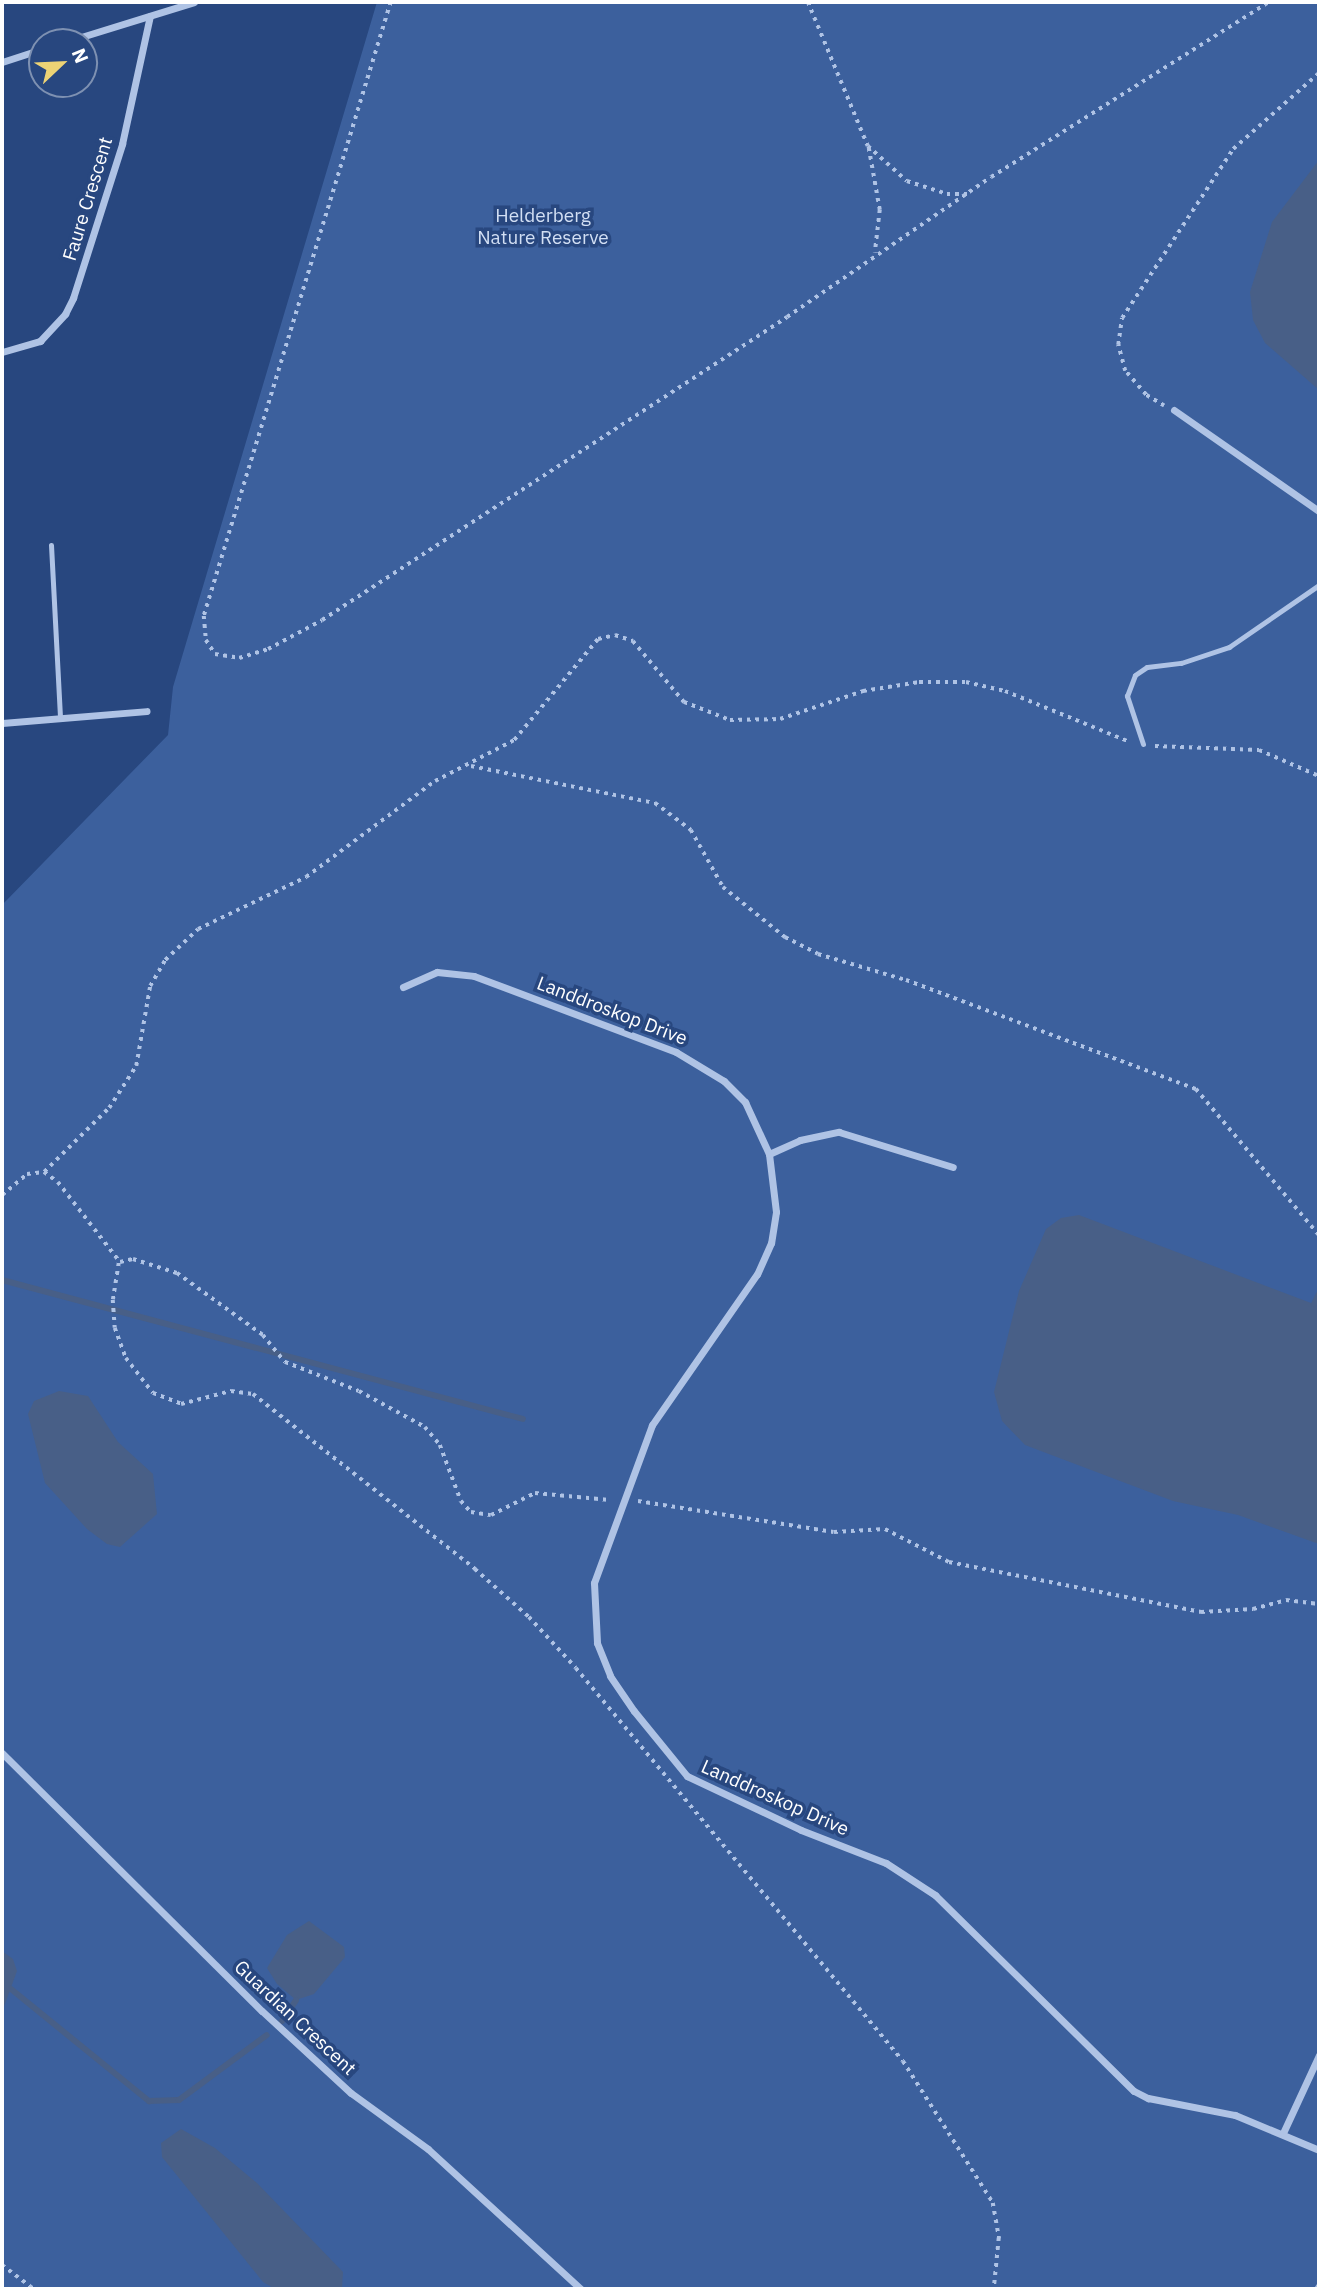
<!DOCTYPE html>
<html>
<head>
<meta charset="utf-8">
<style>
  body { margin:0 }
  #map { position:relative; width:1321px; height:2291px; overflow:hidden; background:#28477f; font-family:"IBM Plex Sans",sans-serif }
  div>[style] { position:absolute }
  .green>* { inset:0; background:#3c609d }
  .water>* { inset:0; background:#485f87 }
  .stream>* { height:6px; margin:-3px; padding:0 3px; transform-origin:3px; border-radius:3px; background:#485f87 }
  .path>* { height:3.5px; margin-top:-1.75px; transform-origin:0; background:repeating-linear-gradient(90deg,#afc3e5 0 3.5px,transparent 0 8.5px) }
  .service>* { height:5px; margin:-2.5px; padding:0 2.5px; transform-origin:2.5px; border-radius:2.5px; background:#afc3e5 }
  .minor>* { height:7px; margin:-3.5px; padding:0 3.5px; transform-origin:3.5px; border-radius:3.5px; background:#afc3e5 }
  span { translate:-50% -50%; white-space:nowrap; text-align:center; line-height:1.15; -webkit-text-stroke:7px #28477f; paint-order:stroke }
  .street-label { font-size:19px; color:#fff }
  .park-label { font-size:19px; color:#d2dff4 }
  .frame { position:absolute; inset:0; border:4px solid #fff; pointer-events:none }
  .north { position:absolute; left:28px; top:28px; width:70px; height:70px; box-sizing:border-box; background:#28477f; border:2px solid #7e91b2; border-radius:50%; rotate:67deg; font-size:19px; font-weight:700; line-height:28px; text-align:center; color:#fff }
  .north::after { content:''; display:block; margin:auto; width:24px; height:32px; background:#edd375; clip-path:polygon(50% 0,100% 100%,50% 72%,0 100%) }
</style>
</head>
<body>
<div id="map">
  <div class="green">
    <div style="clip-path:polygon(377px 2px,1319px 2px,1319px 2289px,2px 2289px,2px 905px,168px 735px,173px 687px)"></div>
  </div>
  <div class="water">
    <div style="clip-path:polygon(1319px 160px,1319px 390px,1265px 343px,1253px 320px,1250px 292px,1272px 222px)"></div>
    <div style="clip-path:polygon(1079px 1215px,1319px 1306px,1319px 1544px,1238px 1515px,1173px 1501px,1025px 1445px,1002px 1421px,994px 1392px,1019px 1291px,1046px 1229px,1061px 1218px)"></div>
    <div style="clip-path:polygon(59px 1391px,88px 1396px,118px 1442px,153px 1474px,157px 1514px,120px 1547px,107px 1544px,87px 1529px,45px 1483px,28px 1414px,34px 1401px)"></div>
    <div style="clip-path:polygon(309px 1921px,344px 1947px,345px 1957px,314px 1994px,296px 2000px,277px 1984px,267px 1968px,287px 1935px)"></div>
    <div style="clip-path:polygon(2px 1951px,13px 1959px,17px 1971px,2px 2012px)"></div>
    <div style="clip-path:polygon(181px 2129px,215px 2148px,257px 2183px,343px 2272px,342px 2289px,275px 2289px,263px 2282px,162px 2157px,161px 2143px)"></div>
  </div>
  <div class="stream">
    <div style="left:2px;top:1280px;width:539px;rotate:14.94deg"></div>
    <div style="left:1314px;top:1304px;width:11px;rotate:-63deg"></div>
    <div style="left:11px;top:1989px;width:178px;rotate:39.1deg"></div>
    <div style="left:149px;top:2101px;width:30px;rotate:-2deg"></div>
    <div style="left:179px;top:2100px;width:109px;rotate:-36.5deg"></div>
    <div style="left:282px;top:2021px;width:25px;rotate:-56deg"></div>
  </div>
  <div class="path">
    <div style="left:391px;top:2px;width:642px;rotate:106.94deg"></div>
    <div style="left:204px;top:616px;width:24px;rotate:85deg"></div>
    <div style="left:206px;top:640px;width:17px;rotate:57deg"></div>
    <div style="left:215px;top:654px;width:24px;rotate:9deg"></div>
    <div style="left:239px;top:658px;width:30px;rotate:-17deg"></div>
    <div style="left:268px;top:649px;width:61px;rotate:-28.2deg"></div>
    <div style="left:322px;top:620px;width:555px;rotate:-33.09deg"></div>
    <div style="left:787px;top:317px;width:247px;rotate:-34.5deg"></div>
    <div style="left:991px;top:177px;width:328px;rotate:-32.2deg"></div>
    <div style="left:808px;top:2px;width:156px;rotate:67.4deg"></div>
    <div style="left:868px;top:146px;width:52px;rotate:41.9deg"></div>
    <div style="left:907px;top:181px;width:42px;rotate:18deg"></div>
    <div style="left:947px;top:194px;width:20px"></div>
    <div style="left:869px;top:148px;width:63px;rotate:79.9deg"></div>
    <div style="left:880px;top:210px;width:43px;rotate:96.6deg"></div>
    <div style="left:1164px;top:406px;width:21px;rotate:-149deg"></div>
    <div style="left:1146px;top:395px;width:32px;rotate:-131deg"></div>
    <div style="left:1125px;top:371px;width:27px;rotate:-105deg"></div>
    <div style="left:1118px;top:345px;width:27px;rotate:-82deg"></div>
    <div style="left:1122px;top:318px;width:202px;rotate:-56.7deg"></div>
    <div style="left:1233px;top:149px;width:115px;rotate:-41.5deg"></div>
    <div style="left:1155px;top:746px;width:104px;rotate:2.2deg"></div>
    <div style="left:1259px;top:750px;width:65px;rotate:23.4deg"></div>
    <div style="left:471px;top:766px;width:188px;rotate:11.4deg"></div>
    <div style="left:655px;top:803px;width:45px;rotate:36.9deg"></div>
    <div style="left:691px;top:830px;width:65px;rotate:60.7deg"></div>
    <div style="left:723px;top:887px;width:80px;rotate:38.9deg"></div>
    <div style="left:785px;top:937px;width:37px;rotate:27deg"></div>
    <div style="left:818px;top:954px;width:92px;rotate:16.5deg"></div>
    <div style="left:906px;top:980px;width:310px;rotate:20.6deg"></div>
    <div style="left:1196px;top:1089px;width:191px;rotate:49.9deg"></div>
    <div style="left:44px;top:1172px;width:17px;rotate:36deg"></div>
    <div style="left:58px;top:1182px;width:101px;rotate:52.2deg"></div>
    <div style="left:120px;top:1262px;width:13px;rotate:-13deg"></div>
    <div style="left:133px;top:1259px;width:46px;rotate:17.7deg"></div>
    <div style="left:177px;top:1273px;width:106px;rotate:35.8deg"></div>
    <div style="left:263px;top:1335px;width:35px;rotate:51deg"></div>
    <div style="left:285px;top:1362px;width:79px;rotate:21.4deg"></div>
    <div style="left:359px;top:1391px;width:75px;rotate:28.6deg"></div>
    <div style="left:425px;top:1427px;width:23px;rotate:50deg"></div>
    <div style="left:440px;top:1445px;width:60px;rotate:69.4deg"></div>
    <div style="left:461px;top:1501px;width:15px;rotate:48deg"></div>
    <div style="left:471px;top:1512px;width:20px;rotate:9deg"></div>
    <div style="left:491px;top:1515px;width:49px;rotate:-26.6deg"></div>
    <div style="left:535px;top:1493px;width:75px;rotate:5.3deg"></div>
    <div style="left:2px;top:1195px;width:33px;rotate:-40deg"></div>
    <div style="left:27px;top:1174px;width:17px;rotate:-7deg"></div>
    <div style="left:44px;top:1172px;width:91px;rotate:-44.6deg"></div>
    <div style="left:109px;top:1108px;width:50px;rotate:-57.3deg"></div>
    <div style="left:136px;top:1066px;width:81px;rotate:-80.1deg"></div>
    <div style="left:150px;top:986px;width:30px;rotate:-60deg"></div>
    <div style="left:165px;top:960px;width:45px;rotate:-43.2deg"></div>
    <div style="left:198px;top:929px;width:120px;rotate:-25.7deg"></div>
    <div style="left:306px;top:877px;width:161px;rotate:-36.7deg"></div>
    <div style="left:435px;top:781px;width:89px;rotate:-27.4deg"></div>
    <div style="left:514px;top:740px;width:131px;rotate:-50.3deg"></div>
    <div style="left:598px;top:639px;width:17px;rotate:-13deg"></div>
    <div style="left:615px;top:635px;width:19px;rotate:18deg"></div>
    <div style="left:633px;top:641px;width:80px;rotate:50.1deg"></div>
    <div style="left:684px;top:702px;width:49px;rotate:21.4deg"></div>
    <div style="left:730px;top:720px;width:50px;rotate:-1.1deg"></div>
    <div style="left:780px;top:719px;width:88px;rotate:-18.6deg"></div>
    <div style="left:863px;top:691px;width:57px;rotate:-9.1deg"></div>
    <div style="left:919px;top:682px;width:47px"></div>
    <div style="left:966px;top:682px;width:40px;rotate:13deg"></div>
    <div style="left:1005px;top:691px;width:135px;rotate:22.2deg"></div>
    <div style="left:119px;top:1263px;width:37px;rotate:99deg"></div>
    <div style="left:113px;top:1300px;width:28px;rotate:86deg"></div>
    <div style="left:115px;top:1328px;width:32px;rotate:70deg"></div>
    <div style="left:126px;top:1358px;width:44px;rotate:52.4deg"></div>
    <div style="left:153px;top:1393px;width:30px;rotate:21deg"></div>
    <div style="left:181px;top:1404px;width:52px;rotate:-14.6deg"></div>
    <div style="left:231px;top:1391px;width:22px;rotate:8deg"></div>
    <div style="left:253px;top:1394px;width:283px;rotate:38.2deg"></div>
    <div style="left:475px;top:1569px;width:72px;rotate:41.6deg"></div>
    <div style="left:529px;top:1617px;width:69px;rotate:47.3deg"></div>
    <div style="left:576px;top:1668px;width:511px;rotate:50.24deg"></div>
    <div style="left:903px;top:2061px;width:168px;rotate:57.6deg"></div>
    <div style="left:993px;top:2203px;width:36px;rotate:80deg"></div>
    <div style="left:999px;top:2238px;width:51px;rotate:95.6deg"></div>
    <div style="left:638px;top:1501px;width:198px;rotate:9deg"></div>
    <div style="left:834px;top:1532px;width:51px;rotate:-3.4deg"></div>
    <div style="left:885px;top:1529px;width:72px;rotate:27.3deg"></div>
    <div style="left:949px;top:1562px;width:257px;rotate:11.2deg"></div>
    <div style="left:1201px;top:1612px;width:52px;rotate:-3.3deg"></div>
    <div style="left:1253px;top:1609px;width:34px;rotate:-15deg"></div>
    <div style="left:1286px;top:1600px;width:33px;rotate:7deg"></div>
    <div style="left:2px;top:2265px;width:40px;rotate:37deg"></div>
  </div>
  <div class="service">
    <div style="left:51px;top:545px;width:174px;rotate:87deg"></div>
    <div style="left:1143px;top:744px;width:51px;rotate:-108.4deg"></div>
    <div style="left:1127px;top:696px;width:22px;rotate:-69deg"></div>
    <div style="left:1135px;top:675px;width:14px;rotate:-34deg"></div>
    <div style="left:1147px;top:667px;width:34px;rotate:-7deg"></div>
    <div style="left:1181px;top:663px;width:51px;rotate:-18.4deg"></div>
    <div style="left:1229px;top:647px;width:109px;rotate:-34.6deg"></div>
  </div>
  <div class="minor">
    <div style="left:65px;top:42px;width:135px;rotate:-17.2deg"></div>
    <div style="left:2px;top:62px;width:42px;rotate:-18deg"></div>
    <div style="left:2px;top:352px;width:40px;rotate:-16deg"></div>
    <div style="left:40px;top:341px;width:37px;rotate:-47deg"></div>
    <div style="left:65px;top:314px;width:18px;rotate:-63deg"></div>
    <div style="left:73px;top:298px;width:162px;rotate:-72.3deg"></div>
    <div style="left:122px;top:144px;width:131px;rotate:-77.7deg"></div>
    <div style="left:1174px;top:410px;width:177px;rotate:34.9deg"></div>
    <div style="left:2px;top:723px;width:145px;rotate:-4.7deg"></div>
    <div style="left:403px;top:987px;width:37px;rotate:-24deg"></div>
    <div style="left:437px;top:972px;width:37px;rotate:6deg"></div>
    <div style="left:474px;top:976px;width:216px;rotate:20.6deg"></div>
    <div style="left:676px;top:1052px;width:56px;rotate:31.1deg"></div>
    <div style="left:724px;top:1081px;width:30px;rotate:45deg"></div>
    <div style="left:745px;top:1102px;width:57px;rotate:65.2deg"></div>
    <div style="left:769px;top:1154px;width:58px;rotate:83.1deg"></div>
    <div style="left:776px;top:1212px;width:31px;rotate:99deg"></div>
    <div style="left:771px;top:1243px;width:34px;rotate:114deg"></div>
    <div style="left:757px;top:1274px;width:184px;rotate:124.8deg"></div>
    <div style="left:652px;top:1425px;width:168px;rotate:110.2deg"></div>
    <div style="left:594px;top:1583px;width:60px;rotate:87.1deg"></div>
    <div style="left:597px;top:1643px;width:35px;rotate:68deg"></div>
    <div style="left:610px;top:1676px;width:42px;rotate:55.6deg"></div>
    <div style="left:634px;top:1711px;width:84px;rotate:50.8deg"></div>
    <div style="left:687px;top:1776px;width:126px;rotate:25.3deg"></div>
    <div style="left:801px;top:1830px;width:91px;rotate:21.2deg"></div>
    <div style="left:886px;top:1863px;width:59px;rotate:33.1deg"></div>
    <div style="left:935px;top:1895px;width:279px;rotate:44.6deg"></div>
    <div style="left:1134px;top:2091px;width:16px;rotate:27deg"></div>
    <div style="left:1148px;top:2098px;width:89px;rotate:11.1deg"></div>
    <div style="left:1235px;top:2115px;width:91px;rotate:22.6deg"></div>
    <div style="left:769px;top:1154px;width:34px;rotate:-24deg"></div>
    <div style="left:800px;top:1140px;width:40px;rotate:-12deg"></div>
    <div style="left:839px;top:1132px;width:119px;rotate:17.1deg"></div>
    <div style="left:2px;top:1753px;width:366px;rotate:44.8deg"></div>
    <div style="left:262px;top:2011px;width:121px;rotate:42.7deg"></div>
    <div style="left:351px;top:2093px;width:95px;rotate:36deg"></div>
    <div style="left:428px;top:2149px;width:207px;rotate:42.5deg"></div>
    <div style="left:1283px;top:2133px;width:86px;rotate:-65.2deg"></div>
    <div style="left:1317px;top:2289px;width:4px;rotate:-56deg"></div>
  </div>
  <div class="street-label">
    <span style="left:88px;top:199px;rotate:-73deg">Faure Crescent</span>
    <span style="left:612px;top:1011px;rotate:21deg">Landdroskop Drive</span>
    <span style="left:775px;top:1798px;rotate:24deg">Landdroskop Drive</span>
    <span style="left:295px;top:2018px;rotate:43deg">Guardian Crescent</span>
  </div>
  <div class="park-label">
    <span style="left:543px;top:227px">Helderberg<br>Nature Reserve</span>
  </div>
  <div class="frame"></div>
  <div class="north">N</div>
</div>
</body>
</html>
